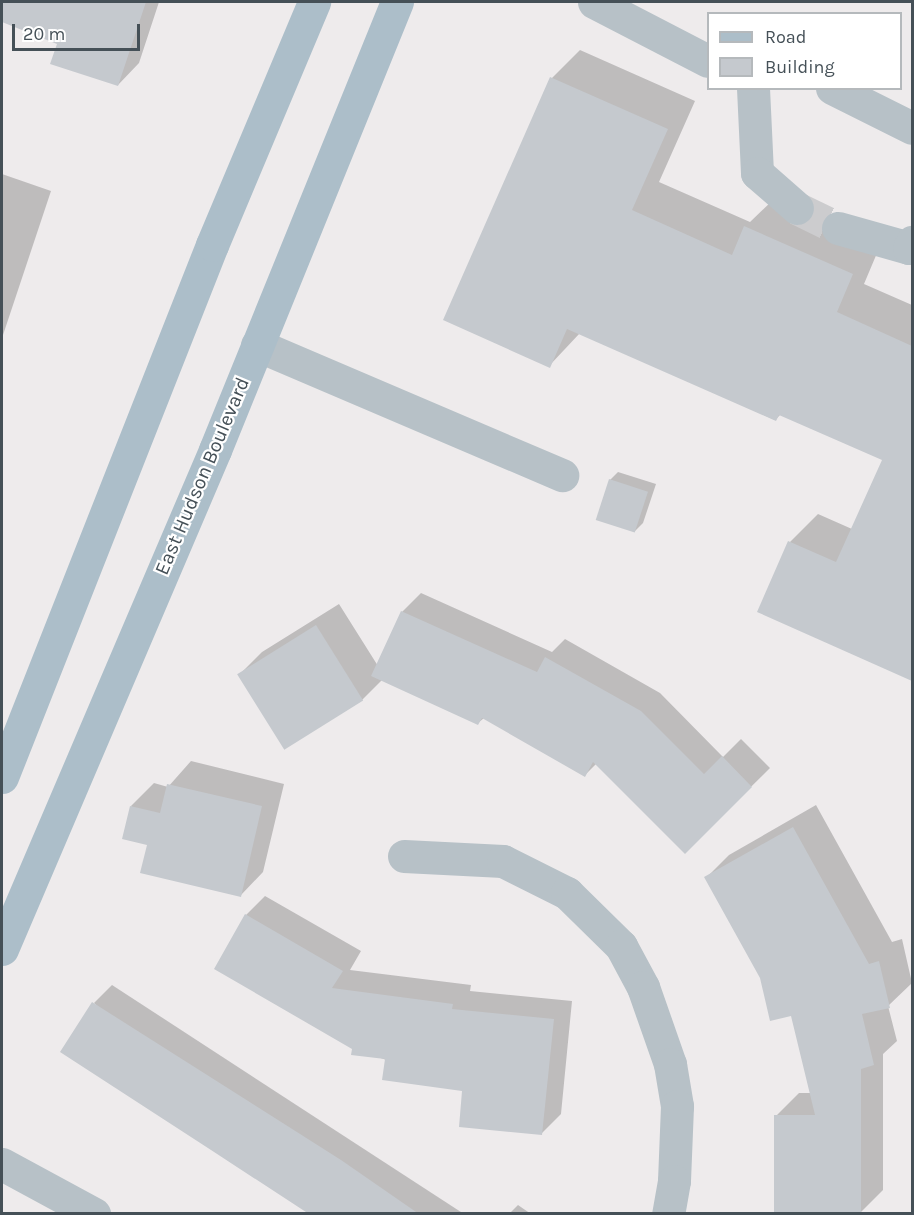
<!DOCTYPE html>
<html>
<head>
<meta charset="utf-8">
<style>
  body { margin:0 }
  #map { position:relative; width:914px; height:1215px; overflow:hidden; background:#eeebec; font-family:Karla,sans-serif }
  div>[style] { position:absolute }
  .shadow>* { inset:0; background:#0003 }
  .building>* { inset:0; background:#c5c9ce; transform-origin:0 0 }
  .minor-tunnel>* { height:33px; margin-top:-16.5px; transform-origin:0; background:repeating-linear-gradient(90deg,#ccccce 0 33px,transparent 0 49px) }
  .minor>* { height:33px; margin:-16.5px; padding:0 16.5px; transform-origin:16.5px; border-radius:16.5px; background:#b7c1c7 }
  .major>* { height:33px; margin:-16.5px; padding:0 16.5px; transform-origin:16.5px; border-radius:16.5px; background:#acbec9 }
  span { translate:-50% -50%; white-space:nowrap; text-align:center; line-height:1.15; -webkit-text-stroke:4.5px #fff; paint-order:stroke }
  .street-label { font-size:20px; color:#455057 }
  .frame { position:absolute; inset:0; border:3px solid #455057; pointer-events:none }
  .legend { position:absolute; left:707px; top:12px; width:195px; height:78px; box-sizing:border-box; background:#fff; border:2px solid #b5b9bc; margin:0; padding:8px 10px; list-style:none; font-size:18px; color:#455057 }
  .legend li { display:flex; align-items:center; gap:12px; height:30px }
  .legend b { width:30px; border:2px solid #b5b9bc }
  .scale { position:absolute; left:12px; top:24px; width:128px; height:27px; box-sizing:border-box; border:3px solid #455057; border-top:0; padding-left:8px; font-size:18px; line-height:21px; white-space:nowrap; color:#455057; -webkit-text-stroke:4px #fff; paint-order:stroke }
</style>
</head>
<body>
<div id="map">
  <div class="shadow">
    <div style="clip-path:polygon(2px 2px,159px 2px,139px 63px,118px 85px,59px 43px,2px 20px)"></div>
    <div style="clip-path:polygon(580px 50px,695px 101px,659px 182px,750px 222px,774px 199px,880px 246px,864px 284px,912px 305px,912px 679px,759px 611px,790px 542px,818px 514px,852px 529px,884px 460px,781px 414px,775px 420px,580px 333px,549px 366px,552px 78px)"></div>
    <div style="clip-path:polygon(2px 174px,51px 191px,2px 338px)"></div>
    <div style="clip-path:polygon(618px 472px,656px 484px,643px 523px,635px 531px,610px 480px)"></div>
    <div style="clip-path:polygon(421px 593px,552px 652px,565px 639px,660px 693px,723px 757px,741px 739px,770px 768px,685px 852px,597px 763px,585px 775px,484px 718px,478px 723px,382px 680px,362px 700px,239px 675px,262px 652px,339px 604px,378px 666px,402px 612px)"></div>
    <div style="clip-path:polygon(191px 761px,284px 784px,263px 872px,241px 895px,149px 844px,131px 806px,154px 783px,168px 787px)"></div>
    <div style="clip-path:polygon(816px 805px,892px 942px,902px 939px,912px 983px,888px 1006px,897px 1041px,883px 1054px,883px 1190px,860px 1213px,776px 1116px,799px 1093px,811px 1093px,792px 1014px,761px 977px,706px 878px,729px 855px)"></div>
    <div style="clip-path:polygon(265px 896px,361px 951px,350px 970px,471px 985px,470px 991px,572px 1001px,561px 1114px,542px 1133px,464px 1089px,354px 1048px,246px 915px)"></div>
    <div style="clip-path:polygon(112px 985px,464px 1214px,316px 1214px,94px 1003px)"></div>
    <div style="clip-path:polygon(518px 1205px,531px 1214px,509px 1214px)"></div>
  </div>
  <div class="building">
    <div style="clip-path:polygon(2px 2px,146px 2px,118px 86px,50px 64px,57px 44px,2px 22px)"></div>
    <div style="clip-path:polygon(550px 77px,668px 129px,632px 210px,732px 255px,744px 226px,853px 274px,837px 312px,912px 346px,912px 681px,757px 612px,788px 541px,836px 562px,882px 460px,779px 415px,776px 421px,567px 329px,550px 368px,443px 320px)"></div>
    <div style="left:609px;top:479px;width:41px;height:43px;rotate:18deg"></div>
    <div style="clip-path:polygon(401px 611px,537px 672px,545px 657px,641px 711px,704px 774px,722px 756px,752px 787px,685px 854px,593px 762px,585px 777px,482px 718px,478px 725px,371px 676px)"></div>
    <div style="left:316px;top:625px;width:89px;height:93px;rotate:58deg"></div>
    <div style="clip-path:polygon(167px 784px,262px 806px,241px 897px,140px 873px,147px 845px,122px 839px,130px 806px,160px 813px)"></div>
    <div style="clip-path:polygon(793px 827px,869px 964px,879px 961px,890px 1008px,862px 1014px,874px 1065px,861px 1069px,861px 1214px,774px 1214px,774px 1115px,815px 1115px,791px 1016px,770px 1021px,760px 978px,704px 877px)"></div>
    <div style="clip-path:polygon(245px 914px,343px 971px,332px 988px,453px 1004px,452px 1009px,554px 1019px,542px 1135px,459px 1127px,462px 1091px,382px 1080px,385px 1059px,351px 1055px,352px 1049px,214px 969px)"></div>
    <div style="clip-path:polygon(92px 1002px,341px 1160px,419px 1214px,309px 1214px,211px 1150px,60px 1052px)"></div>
  </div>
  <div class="minor-tunnel">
    <div style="left:797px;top:208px;width:46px;rotate:26deg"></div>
  </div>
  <div class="minor">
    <div style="left:594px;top:2px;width:128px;rotate:27.4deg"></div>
    <div style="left:753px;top:88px;width:85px;rotate:87.3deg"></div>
    <div style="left:757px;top:173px;width:53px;rotate:41.2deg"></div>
    <div style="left:832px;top:88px;width:89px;rotate:26.6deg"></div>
    <div style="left:838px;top:228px;width:74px;rotate:15.7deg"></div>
    <div style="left:909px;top:248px;width:7px;rotate:-63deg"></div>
    <div style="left:257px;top:345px;width:332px;rotate:23.1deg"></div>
    <div style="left:404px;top:856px;width:99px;rotate:2.9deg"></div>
    <div style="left:503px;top:861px;width:72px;rotate:26.6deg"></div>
    <div style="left:567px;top:893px;width:76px;rotate:44.5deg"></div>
    <div style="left:621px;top:946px;width:47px;rotate:61.8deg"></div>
    <div style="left:643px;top:987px;width:82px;rotate:70.7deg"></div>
    <div style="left:670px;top:1064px;width:43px;rotate:80.5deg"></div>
    <div style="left:677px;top:1106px;width:75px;rotate:92.3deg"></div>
    <div style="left:674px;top:1181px;width:34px;rotate:100deg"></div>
    <div style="left:2px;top:1164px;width:105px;rotate:28.5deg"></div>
  </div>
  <div class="major">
    <div style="left:2px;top:777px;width:572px;rotate:-68.46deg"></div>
    <div style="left:212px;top:245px;width:264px;rotate:-67.2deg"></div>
    <div style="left:2px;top:949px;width:543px;rotate:-66.88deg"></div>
    <div style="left:215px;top:450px;width:484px;rotate:-67.9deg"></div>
  </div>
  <div class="street-label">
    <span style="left:202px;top:476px;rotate:-67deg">East Hudson Boulevard</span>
  </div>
  <div class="frame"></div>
  <ul class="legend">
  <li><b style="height:8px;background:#acbec9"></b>Road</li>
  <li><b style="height:16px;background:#c5c9ce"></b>Building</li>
  </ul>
  <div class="scale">20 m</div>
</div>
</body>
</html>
